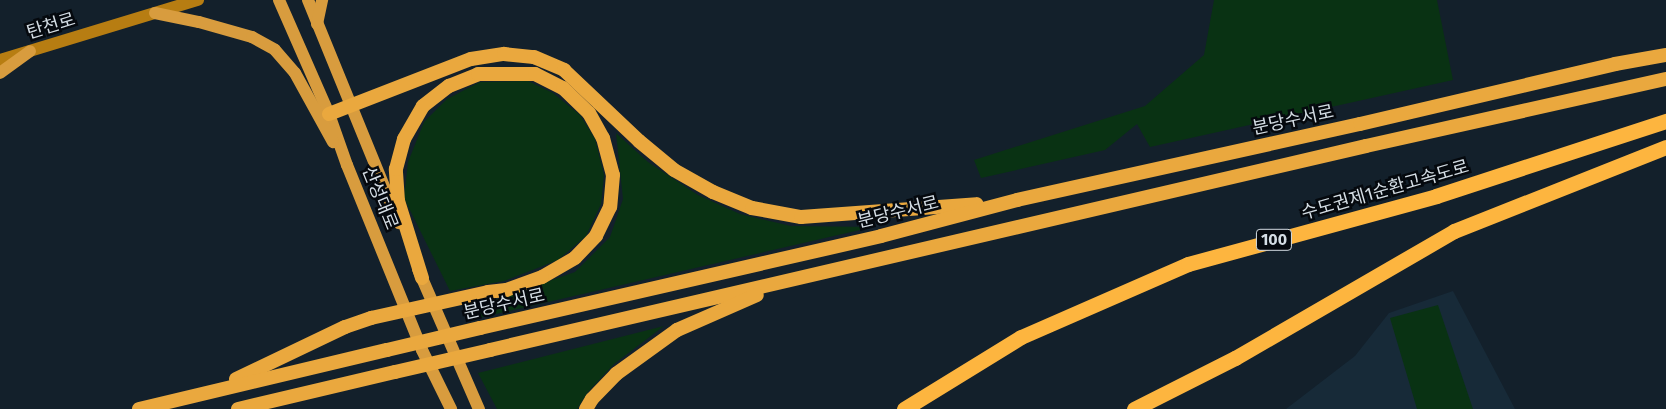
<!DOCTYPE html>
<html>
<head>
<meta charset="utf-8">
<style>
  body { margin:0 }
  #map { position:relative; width:1666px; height:409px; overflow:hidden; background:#13202b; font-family:"Fira Sans","Noto Sans KR",sans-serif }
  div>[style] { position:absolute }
  .built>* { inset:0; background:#172a38 }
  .green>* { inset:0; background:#093213 }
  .secondary>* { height:12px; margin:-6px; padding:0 6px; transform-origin:6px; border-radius:6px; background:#b77d12 }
  .primary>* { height:12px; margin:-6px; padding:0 6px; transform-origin:6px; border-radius:6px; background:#d89c3e }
  .trunk>* { height:14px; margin:-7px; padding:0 7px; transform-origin:7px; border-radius:7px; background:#eaa83e }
  .motorway>* { height:15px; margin:-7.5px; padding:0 7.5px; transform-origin:7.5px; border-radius:7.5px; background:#fdb53f }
  .trunk-bridge>* { height:14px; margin:-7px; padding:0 7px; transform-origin:7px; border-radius:7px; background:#eaa83e }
  span { translate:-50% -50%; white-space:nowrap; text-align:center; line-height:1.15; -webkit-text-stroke:5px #05090e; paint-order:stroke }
  .shield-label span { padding:1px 4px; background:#05090e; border:1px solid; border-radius:4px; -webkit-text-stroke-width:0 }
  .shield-label { font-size:16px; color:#d4dde4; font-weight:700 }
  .street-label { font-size:18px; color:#d4dde4 }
</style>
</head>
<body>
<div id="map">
  <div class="built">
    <div style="clip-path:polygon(1453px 291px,1515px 409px,1286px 409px,1355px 356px,1389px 313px)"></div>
  </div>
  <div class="green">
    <div style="clip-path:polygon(1214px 0,1437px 0,1453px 80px,1150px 147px,1137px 124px,1105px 150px,981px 178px,974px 160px,1145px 106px,1204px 55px)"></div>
    <div style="clip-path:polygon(528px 81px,553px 93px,580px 115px,595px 139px,604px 175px,601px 204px,586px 236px,558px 260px,504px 281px,450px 291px,404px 198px,408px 162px,424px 122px,447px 99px,480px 82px)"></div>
    <div style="clip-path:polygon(616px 133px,648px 162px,698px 195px,740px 214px,791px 226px,873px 227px,470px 320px,467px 310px,575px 272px,610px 237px,623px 199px)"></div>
    <div style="clip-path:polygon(1438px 305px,1473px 409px,1417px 409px,1390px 318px)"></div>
    <div style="clip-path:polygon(664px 326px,614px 364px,587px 393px,577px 409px,497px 409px,478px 373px)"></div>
  </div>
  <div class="secondary">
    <div style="left:0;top:60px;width:207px;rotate:-16.9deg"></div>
  </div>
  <div class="primary">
    <div style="left:279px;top:0;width:124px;rotate:66.3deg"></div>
    <div style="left:329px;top:114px;width:54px;rotate:70.6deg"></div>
    <div style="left:347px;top:165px;width:200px;rotate:67.9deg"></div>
    <div style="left:422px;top:350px;width:66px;rotate:63.8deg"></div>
    <div style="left:308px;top:0;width:241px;rotate:67.8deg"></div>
    <div style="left:155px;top:13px;width:45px;rotate:11.6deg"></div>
    <div style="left:199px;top:22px;width:55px;rotate:15.8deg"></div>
    <div style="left:252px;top:37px;width:26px;rotate:29deg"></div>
    <div style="left:275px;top:50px;width:30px;rotate:49deg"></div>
    <div style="left:295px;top:73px;width:79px;rotate:61.2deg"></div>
    <div style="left:317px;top:24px;width:25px;rotate:-78deg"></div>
    <div style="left:0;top:73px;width:37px;rotate:-36deg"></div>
    <div style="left:418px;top:269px;width:153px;rotate:66.5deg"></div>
  </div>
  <div class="trunk">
    <div style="left:329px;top:114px;width:152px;rotate:-21.2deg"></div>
    <div style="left:471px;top:59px;width:33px;rotate:-9deg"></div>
    <div style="left:504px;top:54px;width:30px;rotate:6deg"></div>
    <div style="left:534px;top:57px;width:33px;rotate:23deg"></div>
    <div style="left:564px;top:70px;width:103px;rotate:43.4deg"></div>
    <div style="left:639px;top:141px;width:45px;rotate:39.6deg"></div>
    <div style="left:674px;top:170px;width:45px;rotate:29.4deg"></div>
    <div style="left:713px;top:192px;width:42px;rotate:22.3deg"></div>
    <div style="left:752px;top:208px;width:50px;rotate:10.4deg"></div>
    <div style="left:801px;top:217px;width:176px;rotate:-4.2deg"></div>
    <div style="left:422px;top:278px;width:81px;rotate:-107.3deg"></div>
    <div style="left:398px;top:201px;width:32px;rotate:-94deg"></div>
    <div style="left:396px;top:169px;width:31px;rotate:-75deg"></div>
    <div style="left:404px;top:139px;width:38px;rotate:-60deg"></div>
    <div style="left:423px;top:106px;width:33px;rotate:-38deg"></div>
    <div style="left:449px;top:86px;width:31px;rotate:-22deg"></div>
    <div style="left:478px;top:74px;width:57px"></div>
    <div style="left:535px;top:74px;width:31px;rotate:27deg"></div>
    <div style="left:563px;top:88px;width:36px;rotate:44deg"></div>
    <div style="left:589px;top:113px;width:29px;rotate:61deg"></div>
    <div style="left:603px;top:138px;width:38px;rotate:75deg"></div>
    <div style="left:613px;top:175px;width:32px;rotate:95deg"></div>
    <div style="left:610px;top:207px;width:32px;rotate:116deg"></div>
    <div style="left:596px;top:236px;width:30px;rotate:134deg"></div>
    <div style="left:575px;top:258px;width:38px;rotate:150deg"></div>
    <div style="left:542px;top:277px;width:38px;rotate:160deg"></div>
    <div style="left:506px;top:290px;width:18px;rotate:174deg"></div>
    <div style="left:480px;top:328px;width:411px;rotate:-12.9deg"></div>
    <div style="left:881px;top:236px;width:141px;rotate:-14.8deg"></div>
    <div style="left:1017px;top:200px;width:351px;rotate:-12.5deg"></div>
    <div style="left:1360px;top:124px;width:262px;rotate:-13.2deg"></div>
    <div style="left:1615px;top:64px;width:52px;rotate:-10deg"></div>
    <div style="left:490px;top:350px;width:899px;rotate:-13.11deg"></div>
    <div style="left:1366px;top:146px;width:307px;rotate:-12.6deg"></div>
    <div style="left:236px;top:379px;width:121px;rotate:-25.5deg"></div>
    <div style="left:345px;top:327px;width:28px;rotate:-19deg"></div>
    <div style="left:139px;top:409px;width:255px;rotate:-13.4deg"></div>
    <div style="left:238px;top:409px;width:161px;rotate:-13.3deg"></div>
    <div style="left:586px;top:409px;width:12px;rotate:-59deg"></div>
    <div style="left:592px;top:399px;width:35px;rotate:-46deg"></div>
    <div style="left:616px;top:374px;width:75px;rotate:-35.8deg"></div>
    <div style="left:677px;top:330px;width:87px;rotate:-23.6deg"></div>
  </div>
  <div class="motorway">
    <div style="left:904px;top:409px;width:137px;rotate:-31.6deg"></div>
    <div style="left:1021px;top:337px;width:182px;rotate:-23.6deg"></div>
    <div style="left:1188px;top:264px;width:257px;rotate:-15.3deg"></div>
    <div style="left:1436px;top:196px;width:242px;rotate:-18.1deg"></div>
    <div style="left:1134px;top:409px;width:113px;rotate:-26.8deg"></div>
    <div style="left:1235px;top:358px;width:253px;rotate:-30.1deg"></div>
    <div style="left:1454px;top:231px;width:228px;rotate:-21.6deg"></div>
  </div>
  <div class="trunk-bridge">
    <div style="left:371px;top:318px;width:120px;rotate:-12.5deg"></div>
    <div style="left:387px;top:350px;width:96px;rotate:-13.3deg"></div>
    <div style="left:395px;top:372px;width:98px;rotate:-13deg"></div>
  </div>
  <div class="shield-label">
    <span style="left:1274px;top:240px">100</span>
  </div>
  <div class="street-label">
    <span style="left:51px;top:26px;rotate:-17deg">탄천로</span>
    <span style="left:1293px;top:120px;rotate:-12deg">분당수서로</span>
    <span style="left:1385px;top:190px;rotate:-16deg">수도권제1순환고속도로</span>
    <span style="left:380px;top:198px;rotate:68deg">산성대로</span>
    <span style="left:898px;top:212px;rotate:-14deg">분당수서로</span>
    <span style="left:504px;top:304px;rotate:-13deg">분당수서로</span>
  </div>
</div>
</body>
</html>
